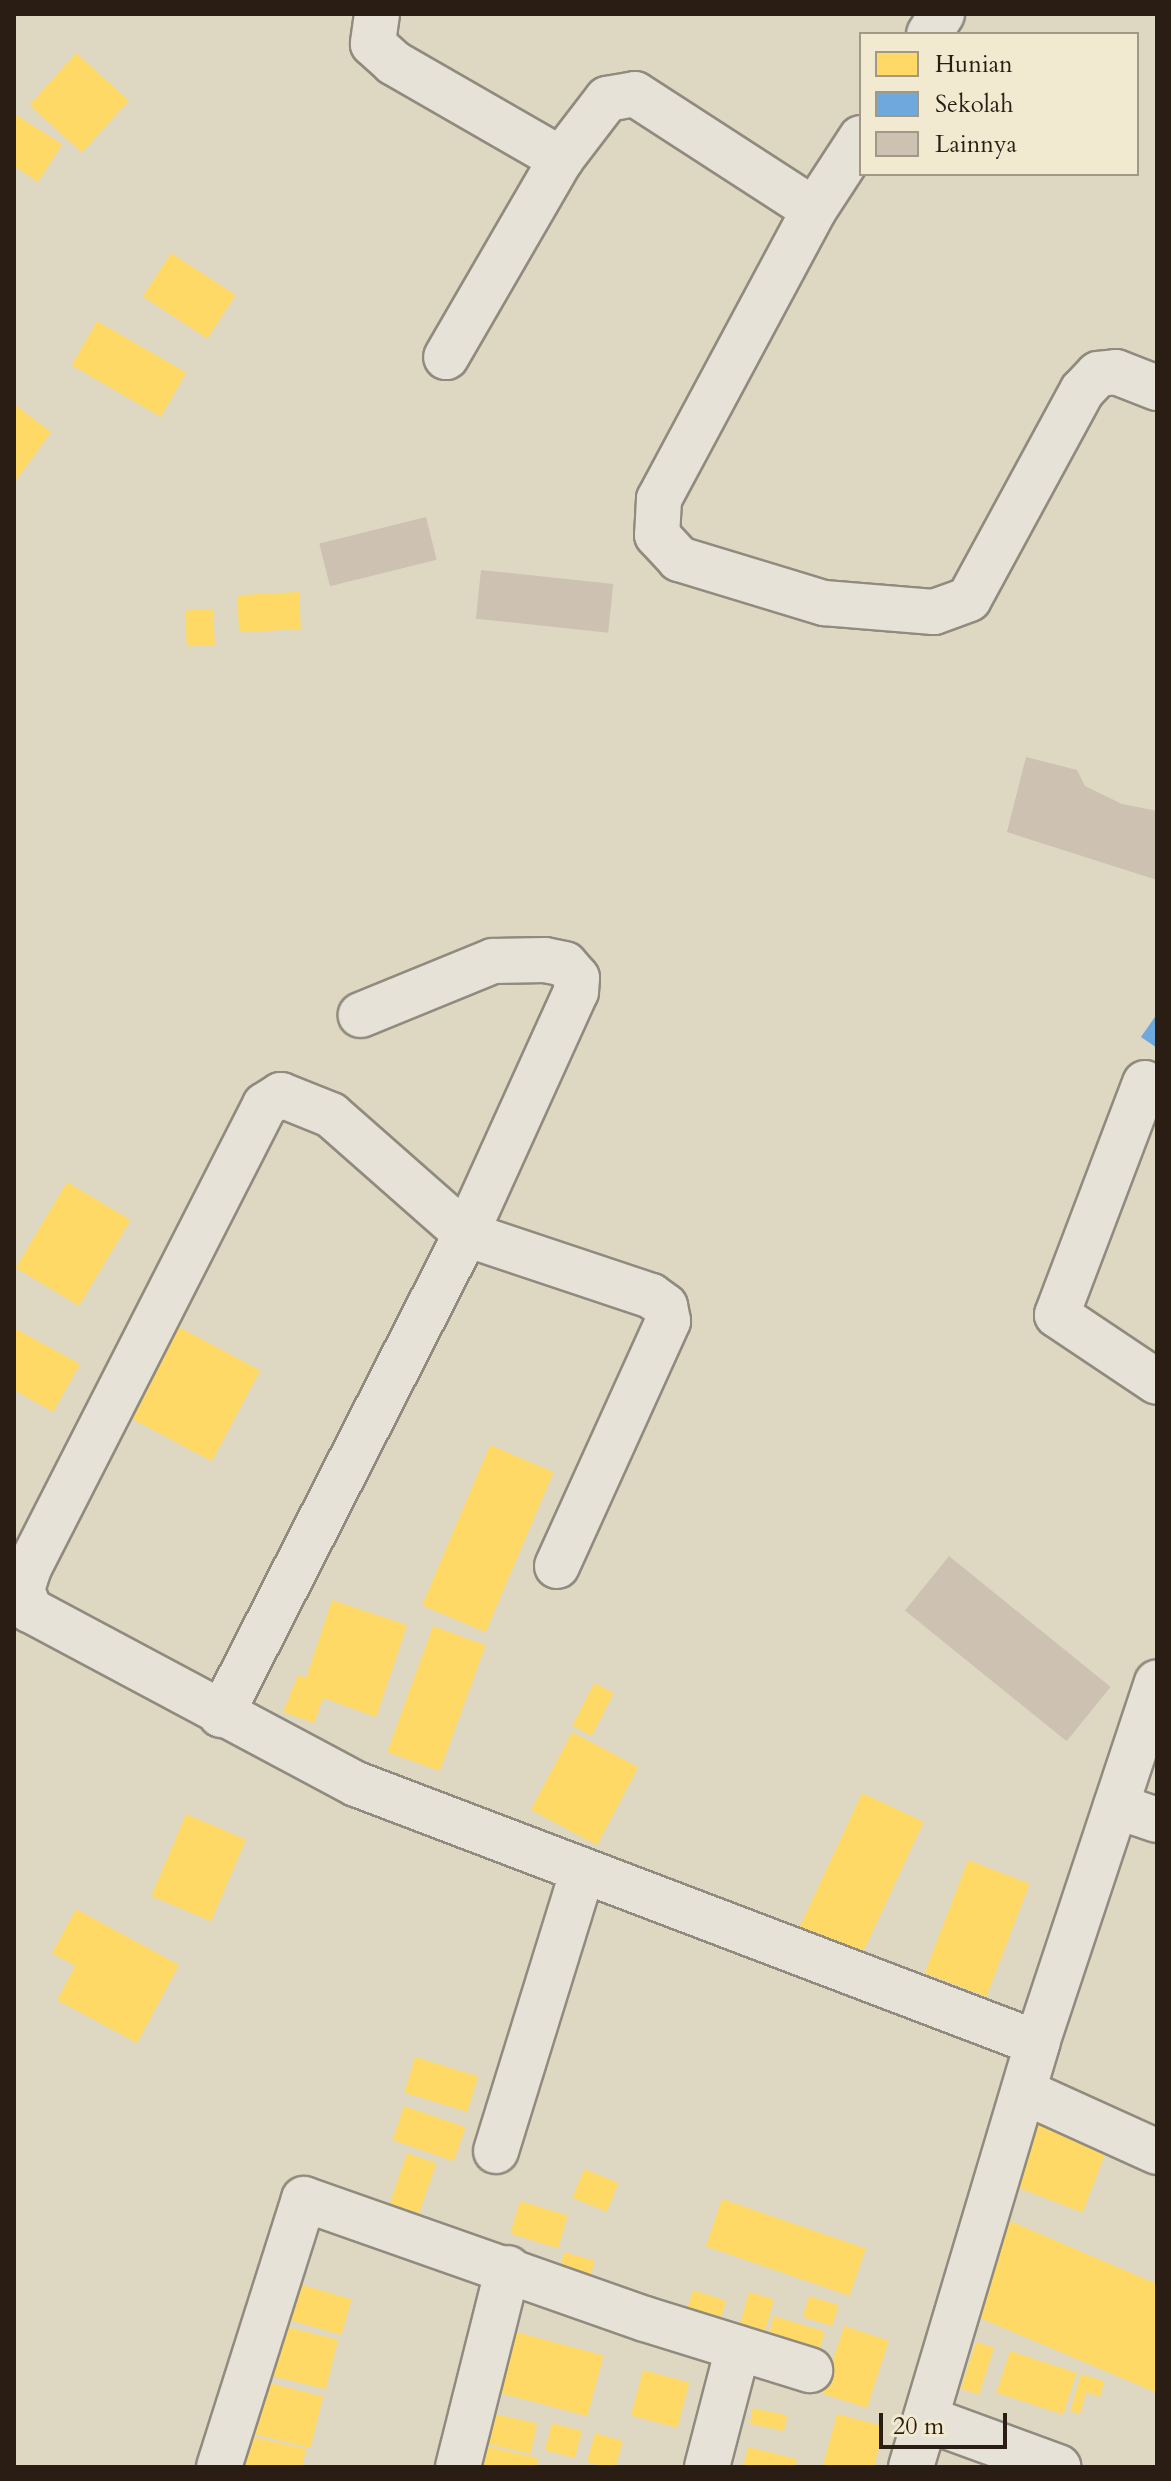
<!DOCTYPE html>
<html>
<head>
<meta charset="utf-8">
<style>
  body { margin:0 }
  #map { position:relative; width:1171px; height:2481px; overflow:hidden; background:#ded8c3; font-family:Cardo,serif }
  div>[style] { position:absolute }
  .homes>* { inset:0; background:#ffd966; transform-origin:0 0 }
  .schools>* { inset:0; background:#6fa8dc }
  .building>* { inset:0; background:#cdc1b1; transform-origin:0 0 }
  .roads { filter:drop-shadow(2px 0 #908b7e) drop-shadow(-2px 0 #908b7e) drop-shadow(0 2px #908b7e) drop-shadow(0 -2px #908b7e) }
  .minor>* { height:44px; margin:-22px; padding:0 22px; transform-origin:22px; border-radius:22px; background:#e6e2d7 }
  span { translate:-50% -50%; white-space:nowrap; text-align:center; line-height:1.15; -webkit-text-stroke:8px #f1ead1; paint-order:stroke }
  .frame { position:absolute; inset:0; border:16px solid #2a1d13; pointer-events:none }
  .legend { position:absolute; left:859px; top:32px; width:280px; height:144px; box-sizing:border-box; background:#f1ead1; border:2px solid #a19885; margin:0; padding:10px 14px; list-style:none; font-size:24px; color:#2a1d13 }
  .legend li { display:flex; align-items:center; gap:16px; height:40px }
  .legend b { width:40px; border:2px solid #a19885 }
  .scale { position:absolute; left:879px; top:2413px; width:128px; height:36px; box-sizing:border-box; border:4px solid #2a1d13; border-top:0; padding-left:10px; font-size:24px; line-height:28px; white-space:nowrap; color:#2a1d13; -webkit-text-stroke:6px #f1ead1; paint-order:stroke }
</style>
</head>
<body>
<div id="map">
  <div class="homes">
    <div style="left:76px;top:53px;width:71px;height:70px;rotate:42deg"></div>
    <div style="clip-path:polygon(16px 115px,62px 144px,38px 182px,14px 166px)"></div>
    <div style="left:171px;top:253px;width:77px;height:52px;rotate:33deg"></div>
    <div style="left:97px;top:321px;width:103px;height:51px;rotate:30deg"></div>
    <div style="clip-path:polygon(14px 404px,51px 432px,14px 483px)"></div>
    <div style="left:299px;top:592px;width:37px;height:62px;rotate:87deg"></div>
    <div style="left:213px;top:609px;width:36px;height:28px;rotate:87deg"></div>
    <div style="left:67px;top:1182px;width:74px;height:100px;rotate:31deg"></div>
    <div style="left:171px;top:1323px;width:101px;height:103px;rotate:28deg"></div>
    <div style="clip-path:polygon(14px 1328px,80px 1364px,53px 1412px,14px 1390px)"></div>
    <div style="left:490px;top:1445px;width:69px;height:174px;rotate:23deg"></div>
    <div style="clip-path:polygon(332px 1600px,407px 1625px,376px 1717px,323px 1698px,314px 1723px,283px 1712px,298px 1675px,306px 1678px)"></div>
    <div style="left:433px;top:1626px;width:56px;height:134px;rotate:20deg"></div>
    <div style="left:594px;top:1683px;width:22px;height:48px;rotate:27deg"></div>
    <div style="left:572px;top:1732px;width:75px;height:88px;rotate:28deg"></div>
    <div style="left:862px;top:1793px;width:68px;height:153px;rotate:25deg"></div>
    <div style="left:186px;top:1814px;width:65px;height:89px;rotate:23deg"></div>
    <div style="left:968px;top:1860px;width:66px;height:121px;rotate:21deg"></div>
    <div style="clip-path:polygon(76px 1909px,179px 1965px,137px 2043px,57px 2000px,75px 1966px,52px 1953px)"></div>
    <div style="left:415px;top:2057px;width:66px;height:37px;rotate:17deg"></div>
    <div style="left:404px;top:2106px;width:65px;height:36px;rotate:19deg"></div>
    <div style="left:1028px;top:2109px;width:88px;height:77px;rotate:21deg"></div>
    <div style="left:407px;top:2153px;width:31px;height:69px;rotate:19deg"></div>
    <div style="left:584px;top:2169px;width:37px;height:31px;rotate:22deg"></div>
    <div style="left:722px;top:2199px;width:152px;height:50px;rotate:19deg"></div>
    <div style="left:520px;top:2201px;width:50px;height:34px;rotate:17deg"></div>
    <div style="clip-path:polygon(1005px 2219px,1157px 2284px,1157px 2393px,966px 2312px)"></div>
    <div style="left:564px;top:2252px;width:32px;height:32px;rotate:16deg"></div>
    <div style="left:288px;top:2281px;width:66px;height:37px;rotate:16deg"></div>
    <div style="left:693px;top:2290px;width:35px;height:31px;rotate:18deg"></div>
    <div style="left:749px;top:2292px;width:26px;height:45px;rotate:16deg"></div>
    <div style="left:809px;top:2296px;width:31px;height:22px;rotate:17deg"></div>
    <div style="left:774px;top:2316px;width:53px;height:33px;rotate:17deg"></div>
    <div style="left:275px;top:2324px;width:65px;height:51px;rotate:14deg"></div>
    <div style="left:844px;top:2326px;width:47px;height:71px;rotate:18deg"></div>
    <div style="left:505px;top:2329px;width:102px;height:63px;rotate:15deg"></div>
    <div style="left:976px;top:2342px;width:19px;height:49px;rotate:18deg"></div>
    <div style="left:1010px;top:2351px;width:70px;height:44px;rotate:18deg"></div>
    <div style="left:643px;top:2370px;width:48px;height:47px;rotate:15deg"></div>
    <div style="clip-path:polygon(1081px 2374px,1104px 2381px,1100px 2397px,1086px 2392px,1080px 2414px,1070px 2411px)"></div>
    <div style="left:261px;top:2381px;width:64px;height:53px;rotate:14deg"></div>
    <div style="left:753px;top:2408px;width:35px;height:16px;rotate:12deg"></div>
    <div style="left:494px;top:2414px;width:44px;height:31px;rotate:12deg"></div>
    <div style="clip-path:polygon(837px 2414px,884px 2426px,874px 2467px,823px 2465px)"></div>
    <div style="left:552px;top:2423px;width:31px;height:28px;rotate:15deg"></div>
    <div style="left:595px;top:2433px;width:29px;height:30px;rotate:16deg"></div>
    <div style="clip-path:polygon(249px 2436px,306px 2449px,302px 2467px,242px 2467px)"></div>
    <div style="clip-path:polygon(472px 2443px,538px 2458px,536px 2467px,466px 2467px)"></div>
    <div style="clip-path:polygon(748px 2447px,797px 2459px,795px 2467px,743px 2467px)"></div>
  </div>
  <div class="schools">
    <div style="clip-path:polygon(1157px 1014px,1157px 1048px,1141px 1037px)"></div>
  </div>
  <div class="building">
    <div style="left:426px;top:517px;width:44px;height:110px;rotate:76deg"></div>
    <div style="left:481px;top:570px;width:133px;height:49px;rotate:6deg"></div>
    <div style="clip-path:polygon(1026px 757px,1077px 770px,1085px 786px,1122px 804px,1157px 811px,1157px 880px,1007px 832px)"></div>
    <div style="left:949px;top:1556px;width:208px;height:70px;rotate:39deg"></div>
  </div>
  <div class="roads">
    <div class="minor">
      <div style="left:377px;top:14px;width:30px;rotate:98deg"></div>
      <div style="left:373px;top:44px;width:28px;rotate:42deg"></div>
      <div style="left:394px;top:63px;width:193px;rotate:29.9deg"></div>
      <div style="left:561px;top:159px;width:229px;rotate:120.1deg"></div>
      <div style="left:929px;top:34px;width:24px;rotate:-57deg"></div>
      <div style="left:561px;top:159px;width:76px;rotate:-52.5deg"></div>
      <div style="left:607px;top:99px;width:28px;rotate:-10deg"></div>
      <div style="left:635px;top:94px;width:213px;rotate:32.9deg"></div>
      <div style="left:814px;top:210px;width:86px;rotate:-56.9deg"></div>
      <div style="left:814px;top:210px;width:328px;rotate:118.2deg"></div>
      <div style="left:659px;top:499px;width:36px;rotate:93deg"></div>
      <div style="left:657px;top:535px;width:33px;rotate:47deg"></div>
      <div style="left:679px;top:559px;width:152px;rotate:16.9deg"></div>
      <div style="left:824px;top:603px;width:110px;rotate:4.7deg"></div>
      <div style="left:934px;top:612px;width:37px;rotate:-20deg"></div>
      <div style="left:969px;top:599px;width:237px;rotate:-61.5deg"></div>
      <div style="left:1082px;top:391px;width:23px;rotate:-47deg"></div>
      <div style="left:1098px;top:374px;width:18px;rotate:-6deg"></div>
      <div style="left:1116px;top:372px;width:44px;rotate:21.3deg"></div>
      <div style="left:1145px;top:1083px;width:248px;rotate:110.8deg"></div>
      <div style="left:1057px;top:1315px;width:120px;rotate:33.8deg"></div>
      <div style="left:557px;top:1566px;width:269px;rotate:-65.6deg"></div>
      <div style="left:668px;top:1321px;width:15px;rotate:-101deg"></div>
      <div style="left:665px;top:1306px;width:17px;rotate:-144deg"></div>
      <div style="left:651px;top:1296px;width:195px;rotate:-161.5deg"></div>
      <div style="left:466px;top:1234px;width:180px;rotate:-138.6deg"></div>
      <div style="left:331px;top:1115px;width:54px;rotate:-158.2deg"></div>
      <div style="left:281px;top:1095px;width:19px;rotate:148deg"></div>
      <div style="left:265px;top:1105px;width:520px;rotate:117.01deg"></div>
      <div style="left:29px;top:1568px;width:23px;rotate:108deg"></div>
      <div style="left:22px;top:1590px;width:22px;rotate:68deg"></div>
      <div style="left:30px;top:1610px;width:370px;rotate:28.1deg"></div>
      <div style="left:356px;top:1784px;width:729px;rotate:20.82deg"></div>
      <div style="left:221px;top:1715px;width:540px;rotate:-63.01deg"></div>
      <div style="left:466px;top:1234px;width:266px;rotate:-65.6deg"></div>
      <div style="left:576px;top:992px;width:14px;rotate:-86deg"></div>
      <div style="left:577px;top:978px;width:18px;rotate:-131deg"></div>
      <div style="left:565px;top:964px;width:20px;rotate:-169deg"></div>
      <div style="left:545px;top:960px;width:52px;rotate:178.9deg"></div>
      <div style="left:493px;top:961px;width:143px;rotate:157.8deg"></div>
      <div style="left:1116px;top:1806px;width:43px;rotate:18.9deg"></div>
      <div style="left:1025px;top:2092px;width:145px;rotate:24.4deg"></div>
      <div style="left:496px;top:2151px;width:290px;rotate:-72.8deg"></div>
      <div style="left:927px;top:2419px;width:140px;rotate:20.1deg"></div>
      <div style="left:219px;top:2467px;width:281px;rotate:-72.4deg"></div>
      <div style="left:304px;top:2199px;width:361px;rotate:19.4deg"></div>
      <div style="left:645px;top:2319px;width:173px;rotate:17.2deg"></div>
      <div style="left:458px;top:2467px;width:205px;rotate:-75.9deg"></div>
      <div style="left:707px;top:2467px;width:123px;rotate:-75.4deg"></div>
      <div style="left:911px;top:2467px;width:442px;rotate:-73.4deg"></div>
      <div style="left:1037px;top:2043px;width:380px;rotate:-71.6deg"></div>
    </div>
  </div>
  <div class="frame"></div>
  <ul class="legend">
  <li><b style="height:22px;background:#ffd966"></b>Hunian</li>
  <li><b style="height:22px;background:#6fa8dc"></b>Sekolah</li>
  <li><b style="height:22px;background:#cdc1b1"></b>Lainnya</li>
  </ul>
  <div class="scale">20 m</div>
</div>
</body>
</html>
